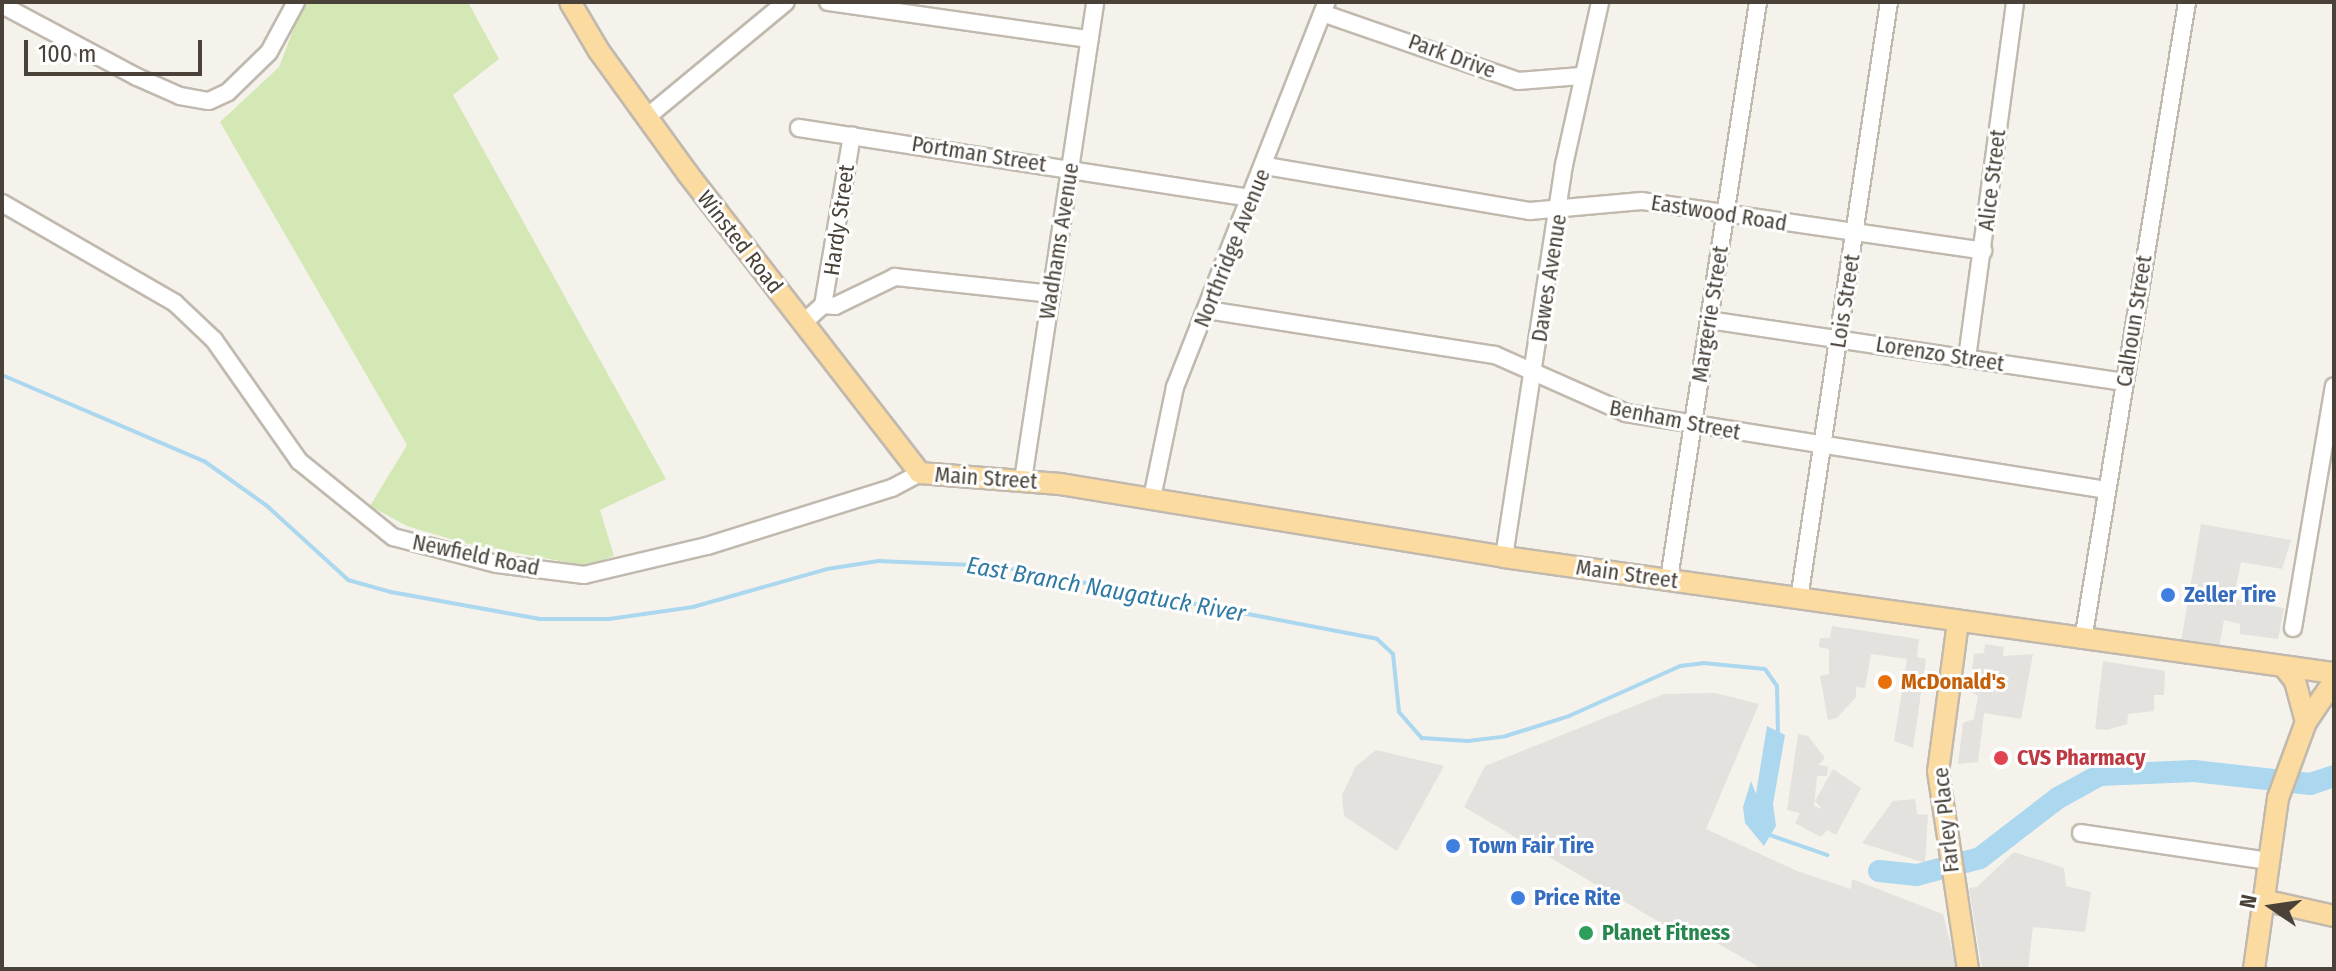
<!DOCTYPE html>
<html>
<head>
<meta charset="utf-8">
<style>
  body { margin:0 }
  #map { position:relative; width:2336px; height:971px; overflow:hidden; background:#f5f2eb; font-family:"Fira Sans Condensed",sans-serif }
  div>[style] { position:absolute }
  .green>* { inset:0; background:#d4e8b6 }
  .parking>* { inset:0; background:#e4e2df }
  .water>* { inset:0; background:#abd7ef }
  .stream>* { height:4px; margin:-2px; padding:0 2px; transform-origin:2px; border-radius:2px; background:#abd7ef }
  .river>* { height:22px; margin:-11px; padding:0 11px; transform-origin:11px; border-radius:11px; background:#abd7ef }
  .roads { filter:drop-shadow(2px 0 #c1b9ae) drop-shadow(-2px 0 #c1b9ae) drop-shadow(0 2px #c1b9ae) drop-shadow(0 -2px #c1b9ae) }
  .minor>* { height:16px; margin:-8px; padding:0 8px; transform-origin:8px; border-radius:8px; background:#fff }
  .major>* { height:20px; margin:-10px; padding:0 10px; transform-origin:10px; border-radius:10px; background:#fbdb9f }
  .dots>* { width:22px; height:22px; translate:-50% -50%; box-sizing:border-box; border:4px solid #fff; border-radius:50% }
  span { translate:-50% -50%; white-space:nowrap; text-align:center; line-height:1.15; -webkit-text-stroke:6px #fff; paint-order:stroke }
  .street-label { font-size:22px; color:#4a4239 }
  .shop-label { font-size:22px; color:#366cbe; font-weight:700 }
  .left { translate:0 -50%; text-align:left }
  .food-label { font-size:22px; color:#c56008; font-weight:700 }
  .health-label { font-size:22px; color:#be3a42; font-weight:700 }
  .leisure-label { font-size:22px; color:#27864d; font-weight:700 }
  .water-label { font-size:24px; color:#307aa3; font-style:italic }
  .frame { position:absolute; inset:0; border:4px solid #4a4239; pointer-events:none }
  .north { position:absolute; left:2232px; top:867px; width:80px; height:80px; -webkit-text-stroke:6px #fff; paint-order:stroke; rotate:283deg; font-size:22px; font-weight:700; line-height:32px; text-align:center; color:#4a4239 }
  .north::after { content:''; display:block; margin:auto; width:28px; height:36px; background:#4a4239; clip-path:polygon(50% 0,100% 100%,50% 72%,0 100%) }
  .scale { position:absolute; left:24px; top:40px; width:178px; height:36px; box-sizing:border-box; border:4px solid #4a4239; border-top:0; padding-left:10px; font-size:24px; line-height:28px; white-space:nowrap; color:#4a4239; -webkit-text-stroke:6px #fff; paint-order:stroke }
</style>
</head>
<body>
<div id="map">
  <div class="green">
    <div style="clip-path:polygon(304px 2px,468px 2px,499px 59px,453px 95px,666px 479px,600px 510px,614px 556px,586px 566px,464px 543px,407px 526px,370px 506px,407px 445px,220px 122px,279px 67px)"></div>
  </div>
  <div class="parking">
    <div style="clip-path:polygon(2201px 524px,2291px 540px,2282px 569px,2241px 562px,2234px 597px,2227px 598px,2284px 608px,2278px 639px,2240px 634px,2240px 624px,2224px 620px,2219px 648px,2181px 642px)"></div>
    <div style="clip-path:polygon(1832px 626px,1919px 639px,1917px 657px,1926px 659px,1913px 748px,1894px 741px,1907px 659px,1871px 654px,1865px 688px,1856px 687px,1856px 697px,1837px 718px,1828px 720px,1820px 676px,1829px 674px,1829px 649px,1819px 647px,1820px 638px,1830px 638px)"></div>
    <div style="clip-path:polygon(1985px 644px,2004px 647px,2003px 656px,2033px 654px,2021px 719px,1984px 713px,1978px 762px,1958px 764px,1963px 723px,1974px 719px,1978px 696px,1969px 691px,1974px 654px,1984px 653px)"></div>
    <div style="clip-path:polygon(2103px 661px,2165px 671px,2164px 695px,2154px 695px,2154px 711px,2128px 714px,2127px 724px,2107px 730px,2095px 729px)"></div>
    <div style="clip-path:polygon(1715px 693px,1759px 704px,1706px 829px,1797px 871px,1851px 889px,1852px 879px,1943px 914px,1957px 969px,1762px 969px,1703px 935px,1693px 942px,1464px 807px,1485px 766px,1664px 694px)"></div>
    <div style="clip-path:polygon(1798px 734px,1808px 736px,1825px 758px,1818px 765px,1828px 766px,1827px 776px,1817px 776px,1814px 806px,1822px 809px,1815px 801px,1833px 769px,1861px 788px,1836px 835px,1827px 830px,1821px 837px,1795px 823px,1800px 813px,1787px 810px)"></div>
    <div style="clip-path:polygon(1376px 750px,1444px 766px,1397px 851px,1344px 816px,1342px 795px,1356px 766px)"></div>
    <div style="clip-path:polygon(1915px 799px,1917px 814px,1928px 815px,1925px 863px,1862px 843px,1893px 801px)"></div>
    <div style="clip-path:polygon(2014px 852px,2064px 868px,2066px 886px,2091px 892px,2085px 932px,2033px 927px,2028px 969px,1982px 969px,1969px 888px,1977px 887px)"></div>
  </div>
  <div class="water">
    <div style="clip-path:polygon(1767px 726px,1785px 735px,1773px 804px,1776px 826px,1764px 846px,1745px 823px,1743px 807px,1751px 781px,1756px 794px)"></div>
  </div>
  <div class="stream">
    <div style="left:2px;top:375px;width:220px;rotate:23.1deg"></div>
    <div style="left:204px;top:461px;width:76px;rotate:35.4deg"></div>
    <div style="left:266px;top:505px;width:111px;rotate:42.4deg"></div>
    <div style="left:348px;top:580px;width:45px;rotate:15.6deg"></div>
    <div style="left:391px;top:592px;width:150px;rotate:10.3deg"></div>
    <div style="left:539px;top:619px;width:70px"></div>
    <div style="left:609px;top:619px;width:85px;rotate:-8.1deg"></div>
    <div style="left:693px;top:607px;width:139px;rotate:-15.8deg"></div>
    <div style="left:827px;top:569px;width:52px;rotate:-8.9deg"></div>
    <div style="left:878px;top:561px;width:118px;rotate:2.4deg"></div>
    <div style="left:996px;top:566px;width:388px;rotate:10.8deg"></div>
    <div style="left:1377px;top:639px;width:22px;rotate:43deg"></div>
    <div style="left:1393px;top:654px;width:58px;rotate:84.1deg"></div>
    <div style="left:1399px;top:712px;width:35px;rotate:49deg"></div>
    <div style="left:1422px;top:738px;width:46px;rotate:3.7deg"></div>
    <div style="left:1468px;top:741px;width:38px;rotate:-7deg"></div>
    <div style="left:1506px;top:736px;width:66px;rotate:-17.6deg"></div>
    <div style="left:1569px;top:716px;width:122px;rotate:-24.2deg"></div>
    <div style="left:1680px;top:666px;width:23px;rotate:-7deg"></div>
    <div style="left:1703px;top:663px;width:62px;rotate:5.5deg"></div>
    <div style="left:1765px;top:669px;width:21px;rotate:55deg"></div>
    <div style="left:1777px;top:686px;width:47px;rotate:88.8deg"></div>
    <div style="left:1767px;top:834px;width:64px;rotate:19.3deg"></div>
  </div>
  <div class="river">
    <div style="left:1879px;top:871px;width:38px;rotate:6deg"></div>
    <div style="left:1917px;top:875px;width:65px;rotate:-15.1deg"></div>
    <div style="left:1980px;top:858px;width:98px;rotate:-37.6deg"></div>
    <div style="left:2058px;top:798px;width:48px;rotate:-28.7deg"></div>
    <div style="left:2100px;top:775px;width:94px;rotate:-2.4deg"></div>
    <div style="left:2194px;top:771px;width:117px;rotate:6.4deg"></div>
    <div style="left:2310px;top:784px;width:25px;rotate:-18deg"></div>
  </div>
  <div class="roads">
    <div class="minor">
      <div style="left:828px;top:2px;width:264px;rotate:8.1deg"></div>
      <div style="left:2px;top:5px;width:153px;rotate:28.1deg"></div>
      <div style="left:137px;top:77px;width:47px;rotate:23.8deg"></div>
      <div style="left:180px;top:96px;width:29px;rotate:10deg"></div>
      <div style="left:209px;top:101px;width:21px;rotate:-25deg"></div>
      <div style="left:228px;top:92px;width:57px;rotate:-44.3deg"></div>
      <div style="left:269px;top:52px;width:57px;rotate:-61.6deg"></div>
      <div style="left:1325px;top:14px;width:204px;rotate:19.1deg"></div>
      <div style="left:1518px;top:81px;width:63px;rotate:-4.5deg"></div>
      <div style="left:647px;top:117px;width:180px;rotate:-39.6deg"></div>
      <div style="left:799px;top:128px;width:458px;rotate:8.8deg"></div>
      <div style="left:1266px;top:166px;width:268px;rotate:9.7deg"></div>
      <div style="left:1530px;top:211px;width:112px;rotate:-5.1deg"></div>
      <div style="left:1642px;top:201px;width:345px;rotate:8.3deg"></div>
      <div style="left:2px;top:203px;width:200px;rotate:30deg"></div>
      <div style="left:175px;top:303px;width:54px;rotate:43.5deg"></div>
      <div style="left:214px;top:340px;width:148px;rotate:54.9deg"></div>
      <div style="left:299px;top:461px;width:121px;rotate:39deg"></div>
      <div style="left:393px;top:537px;width:107px;rotate:14.6deg"></div>
      <div style="left:497px;top:564px;width:88px;rotate:7.2deg"></div>
      <div style="left:584px;top:575px;width:126px;rotate:-13.3deg"></div>
      <div style="left:707px;top:546px;width:194px;rotate:-17.4deg"></div>
      <div style="left:892px;top:488px;width:32px;rotate:-28deg"></div>
      <div style="left:823px;top:305px;width:172px;rotate:-80.3deg"></div>
      <div style="left:1207px;top:310px;width:291px;rotate:8.9deg"></div>
      <div style="left:1495px;top:355px;width:143px;rotate:23.9deg"></div>
      <div style="left:1626px;top:413px;width:486px;rotate:9.1deg"></div>
      <div style="left:1709px;top:320px;width:420px;rotate:8.5deg"></div>
      <div style="left:803px;top:323px;width:27px;rotate:-42deg"></div>
      <div style="left:823px;top:305px;width:12px;rotate:5deg"></div>
      <div style="left:835px;top:306px;width:67px;rotate:-25.8deg"></div>
      <div style="left:895px;top:277px;width:157px;rotate:6.2deg"></div>
      <div style="left:1967px;top:358px;width:359px;rotate:-82.3deg"></div>
      <div style="left:1023px;top:480px;width:483px;rotate:-81.4deg"></div>
      <div style="left:1152px;top:498px;width:113px;rotate:-78.3deg"></div>
      <div style="left:1175px;top:387px;width:414px;rotate:-68.5deg"></div>
      <div style="left:1504px;top:557px;width:397px;rotate:-81.3deg"></div>
      <div style="left:1564px;top:165px;width:167px;rotate:-77.5deg"></div>
      <div style="left:1669px;top:579px;width:584px;rotate:-81.23deg"></div>
      <div style="left:1799px;top:599px;width:604px;rotate:-81.43deg"></div>
      <div style="left:2293px;top:628px;width:245px;rotate:-80.4deg"></div>
      <div style="left:2083px;top:640px;width:646px;rotate:-80.74deg"></div>
      <div style="left:2081px;top:833px;width:190px;rotate:8.5deg"></div>
    </div>
    <div class="major">
      <div style="left:570px;top:2px;width:57px;rotate:59.4deg"></div>
      <div style="left:599px;top:51px;width:152px;rotate:54.1deg"></div>
      <div style="left:688px;top:174px;width:378px;rotate:52.2deg"></div>
      <div style="left:920px;top:473px;width:140px;rotate:4.5deg"></div>
      <div style="left:1060px;top:484px;width:450px;rotate:9.3deg"></div>
      <div style="left:1504px;top:557px;width:838px;rotate:7.96deg"></div>
      <div style="left:1958px;top:622px;width:150px;rotate:97.6deg"></div>
      <div style="left:1938px;top:771px;width:200px;rotate:81.4deg"></div>
      <div style="left:2285px;top:668px;width:16px;rotate:52deg"></div>
      <div style="left:2295px;top:681px;width:42px;rotate:75deg"></div>
      <div style="left:2263px;top:900px;width:73px;rotate:12.7deg"></div>
      <div style="left:2254px;top:969px;width:173px;rotate:-82deg"></div>
      <div style="left:2278px;top:798px;width:81px;rotate:-69.8deg"></div>
      <div style="left:2306px;top:722px;width:50px;rotate:-55.7deg"></div>
    </div>
  </div>
  <div class="dots">
    <div style="left:2168px;top:595px;background:#3f7fe0"></div>
    <div style="left:1885px;top:682px;background:#e8710a"></div>
    <div style="left:2001px;top:758px;background:#e0444e"></div>
    <div style="left:1453px;top:846px;background:#3f7fe0"></div>
    <div style="left:1518px;top:898px;background:#3f7fe0"></div>
    <div style="left:1586px;top:933px;background:#2e9e5b"></div>
  </div>
  <div class="street-label">
    <span style="left:1452px;top:56px;rotate:20deg">Park Drive</span>
    <span style="left:979px;top:154px;rotate:9deg">Portman Street</span>
    <span style="left:1992px;top:180px;rotate:-83deg">Alice Street</span>
    <span style="left:1719px;top:213px;rotate:9deg">Eastwood Road</span>
    <span style="left:839px;top:220px;rotate:-82deg">Hardy Street</span>
    <span style="left:1059px;top:241px;rotate:-81deg">Wadhams Avenue</span>
    <span style="left:740px;top:242px;rotate:52deg">Winsted Road</span>
    <span style="left:1232px;top:248px;rotate:-68deg">Northridge Avenue</span>
    <span style="left:1549px;top:278px;rotate:-81deg">Dawes Avenue</span>
    <span style="left:1845px;top:301px;rotate:-81deg">Lois Street</span>
    <span style="left:1710px;top:314px;rotate:-81deg">Margerie Street</span>
    <span style="left:2134px;top:321px;rotate:-81deg">Calhoun Street</span>
    <span style="left:1940px;top:354px;rotate:9deg">Lorenzo Street</span>
    <span style="left:1675px;top:420px;rotate:11deg">Benham Street</span>
    <span style="left:986px;top:478px;rotate:4deg">Main Street</span>
    <span style="left:476px;top:555px;rotate:12deg">Newfield Road</span>
    <span style="left:1627px;top:574px;rotate:8deg">Main Street</span>
    <span style="left:1946px;top:820px;rotate:-96deg">Farley Place</span>
  </div>
  <div class="shop-label">
    <span class="left" style="left:2184px;top:595px">Zeller Tire</span>
    <span class="left" style="left:1469px;top:846px">Town Fair Tire</span>
    <span class="left" style="left:1534px;top:898px">Price Rite</span>
  </div>
  <div class="food-label">
    <span class="left" style="left:1901px;top:682px">McDonald's</span>
  </div>
  <div class="health-label">
    <span class="left" style="left:2017px;top:758px">CVS Pharmacy</span>
  </div>
  <div class="leisure-label">
    <span class="left" style="left:1602px;top:933px">Planet Fitness</span>
  </div>
  <div class="water-label">
    <span style="left:1106px;top:590px;rotate:10deg">East Branch Naugatuck River</span>
  </div>
  <div class="frame"></div>
  <div class="north">N</div>
  <div class="scale">100 m</div>
</div>
</body>
</html>
